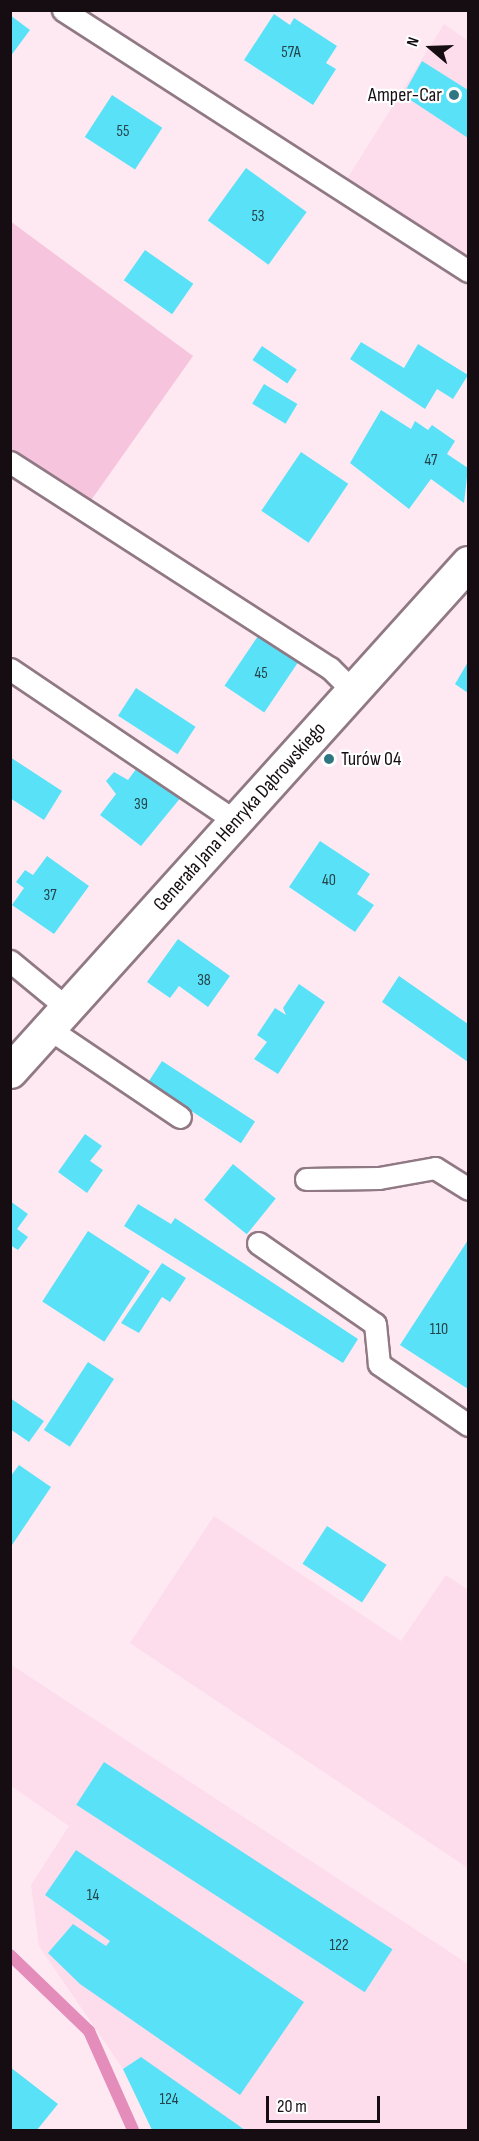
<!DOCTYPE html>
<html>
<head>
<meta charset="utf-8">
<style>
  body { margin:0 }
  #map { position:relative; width:479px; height:2141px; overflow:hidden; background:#fee9f2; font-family:"Sofia Sans Condensed",sans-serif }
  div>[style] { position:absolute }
  .built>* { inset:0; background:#fddcec }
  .green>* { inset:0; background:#f7c4dd }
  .stream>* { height:12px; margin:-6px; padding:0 6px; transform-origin:6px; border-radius:6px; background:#e48cba }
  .building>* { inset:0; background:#59e2f7; transform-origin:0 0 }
  .roads { filter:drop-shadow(2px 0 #907984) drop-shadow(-2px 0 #907984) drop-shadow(0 2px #907984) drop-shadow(0 -2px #907984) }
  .lane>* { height:21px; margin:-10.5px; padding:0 10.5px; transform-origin:10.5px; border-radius:10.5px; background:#fff }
  .secondary>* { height:33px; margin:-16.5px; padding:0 16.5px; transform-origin:16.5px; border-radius:16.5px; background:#fff }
  .dots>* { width:16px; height:16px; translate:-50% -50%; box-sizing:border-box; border:3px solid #fff; border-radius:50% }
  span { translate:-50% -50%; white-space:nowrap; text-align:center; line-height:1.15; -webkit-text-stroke:4.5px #fff; paint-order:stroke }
  .number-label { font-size:16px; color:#26424a }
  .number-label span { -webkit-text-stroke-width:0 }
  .poi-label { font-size:20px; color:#150d11 }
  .right { translate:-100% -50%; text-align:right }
  .left { translate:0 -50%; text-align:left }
  .street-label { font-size:20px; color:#150d11 }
  .frame { position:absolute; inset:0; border:12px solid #150d11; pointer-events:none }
  .north { position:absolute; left:401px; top:18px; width:60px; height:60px; -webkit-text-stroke:4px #fff; paint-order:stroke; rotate:289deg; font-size:16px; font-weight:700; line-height:24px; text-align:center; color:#150d11 }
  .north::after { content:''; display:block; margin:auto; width:21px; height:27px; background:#150d11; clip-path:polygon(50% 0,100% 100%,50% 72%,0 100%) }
  .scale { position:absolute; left:266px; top:2096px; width:114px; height:27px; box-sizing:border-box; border:3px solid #150d11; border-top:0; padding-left:8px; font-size:18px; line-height:21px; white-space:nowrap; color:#150d11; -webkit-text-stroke:4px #fff; paint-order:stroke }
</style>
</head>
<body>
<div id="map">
  <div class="built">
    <div style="clip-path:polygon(444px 24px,468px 41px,468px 258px,347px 179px)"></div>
    <div style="clip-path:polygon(214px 1516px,401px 1641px,446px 1575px,468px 1590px,468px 1868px,130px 1643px)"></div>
    <div style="clip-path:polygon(10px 1664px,468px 1964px,468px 2130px,152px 2130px,123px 2069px,39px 1946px,31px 1885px,69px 1826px,11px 1786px)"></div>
  </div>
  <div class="green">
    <div style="clip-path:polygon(10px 221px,193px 356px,87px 506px,11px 454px)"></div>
  </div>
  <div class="stream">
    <div style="left:10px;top:1955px;width:110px;rotate:43.9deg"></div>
    <div style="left:89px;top:2031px;width:108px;rotate:66deg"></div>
  </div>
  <div class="building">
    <div style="clip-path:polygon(274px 14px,290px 25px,294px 18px,337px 46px,326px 63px,336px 69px,313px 105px,244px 60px)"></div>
    <div style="clip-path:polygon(10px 15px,30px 30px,10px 57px)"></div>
    <div style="clip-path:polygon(422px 61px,468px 90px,468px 138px,403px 95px)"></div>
    <div style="left:112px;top:95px;width:60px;height:50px;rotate:33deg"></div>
    <div style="left:246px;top:168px;width:75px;height:65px;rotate:36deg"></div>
    <div style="left:145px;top:250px;width:59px;height:37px;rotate:35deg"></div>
    <div style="clip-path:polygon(361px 342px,404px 368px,418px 344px,468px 375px,453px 399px,437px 389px,425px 409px,350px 359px)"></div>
    <div style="left:262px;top:346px;width:42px;height:17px;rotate:34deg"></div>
    <div style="left:264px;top:384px;width:39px;height:23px;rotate:31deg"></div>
    <div style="clip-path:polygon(381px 410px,411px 429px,415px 421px,428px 430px,432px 425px,455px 441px,447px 454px,468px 468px,464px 503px,431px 479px,409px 509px,350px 463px)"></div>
    <div style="left:301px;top:452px;width:57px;height:71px;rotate:34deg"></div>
    <div style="left:258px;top:636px;width:48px;height:60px;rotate:34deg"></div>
    <div style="clip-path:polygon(468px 662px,468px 693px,455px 684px)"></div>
    <div style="left:136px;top:688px;width:71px;height:33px;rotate:33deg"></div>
    <div style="clip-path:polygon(10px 757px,62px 791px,44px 820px,10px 798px)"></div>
    <div style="clip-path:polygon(139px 765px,182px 796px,141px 846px,100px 815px,116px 794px,106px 781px,114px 772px,128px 780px)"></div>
    <div style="clip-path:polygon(320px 841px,370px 874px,357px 894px,374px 905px,355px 932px,289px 887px)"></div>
    <div style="clip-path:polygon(47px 856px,89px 886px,54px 934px,12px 905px,24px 888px,16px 882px,25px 870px,33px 875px)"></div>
    <div style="clip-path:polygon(178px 939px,230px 976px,208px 1007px,179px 986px,170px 998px,147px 982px)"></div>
    <div style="clip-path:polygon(399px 976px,468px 1024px,468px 1062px,382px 1002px)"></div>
    <div style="clip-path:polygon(299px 984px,325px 1002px,278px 1074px,254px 1059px,267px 1042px,257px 1035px,275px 1008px,286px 1015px,283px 1008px)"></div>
    <div style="left:162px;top:1061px;width:111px;height:26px;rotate:33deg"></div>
    <div style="clip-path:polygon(85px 1134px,102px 1146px,90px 1161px,103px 1170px,87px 1193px,58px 1172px)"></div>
    <div style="left:233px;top:1164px;width:55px;height:46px;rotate:39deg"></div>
    <div style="clip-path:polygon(10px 1201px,28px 1214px,17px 1229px,28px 1237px,18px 1250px,10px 1245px)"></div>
    <div style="clip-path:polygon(138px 1204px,171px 1224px,175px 1218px,358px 1339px,343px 1363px,124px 1226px)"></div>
    <div style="left:88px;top:1231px;width:74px;height:84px;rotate:33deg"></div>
    <div style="clip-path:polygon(468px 1240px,468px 1389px,400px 1345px)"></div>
    <div style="clip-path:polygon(162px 1263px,186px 1278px,170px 1302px,162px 1297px,139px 1333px,121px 1323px)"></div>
    <div style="left:88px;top:1362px;width:31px;height:81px;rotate:33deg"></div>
    <div style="clip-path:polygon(10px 1398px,44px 1421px,29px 1442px,10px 1429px)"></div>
    <div style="clip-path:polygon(19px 1465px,51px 1487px,10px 1548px,10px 1477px)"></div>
    <div style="left:327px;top:1526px;width:71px;height:45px;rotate:33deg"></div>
    <div style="left:104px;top:1762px;width:344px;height:51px;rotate:33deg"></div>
    <div style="clip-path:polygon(76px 1850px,304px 2002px,240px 2095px,80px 1984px,48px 1953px,73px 1924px,106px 1946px,110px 1941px,45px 1895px)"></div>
    <div style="clip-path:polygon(141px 2057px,245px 2130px,152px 2130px,123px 2069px)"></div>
    <div style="clip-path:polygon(10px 2067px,58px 2104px,37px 2130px,10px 2130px)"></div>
  </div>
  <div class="roads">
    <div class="lane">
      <div style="left:63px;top:10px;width:482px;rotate:32.8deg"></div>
      <div style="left:10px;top:462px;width:381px;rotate:32.8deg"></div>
      <div style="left:330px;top:668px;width:33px;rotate:45deg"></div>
      <div style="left:10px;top:669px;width:272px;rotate:34deg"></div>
      <div style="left:10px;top:961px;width:74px;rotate:39.5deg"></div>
      <div style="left:48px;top:1028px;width:159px;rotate:34deg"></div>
      <div style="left:306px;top:1179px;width:73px;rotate:-0.8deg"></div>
      <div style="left:379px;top:1178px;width:57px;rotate:-10.1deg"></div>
      <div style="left:435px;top:1168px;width:39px;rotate:32deg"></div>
      <div style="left:258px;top:1243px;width:142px;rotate:34.7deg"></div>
      <div style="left:375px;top:1324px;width:40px;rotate:84.3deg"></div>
      <div style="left:379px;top:1364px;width:108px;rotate:34.4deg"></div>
    </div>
    <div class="secondary">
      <div style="left:10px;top:1071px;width:684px;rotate:-47.96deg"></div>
    </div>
  </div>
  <div class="dots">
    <div style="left:454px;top:95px;background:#2e7681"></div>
    <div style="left:329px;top:759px;background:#2e7681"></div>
  </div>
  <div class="number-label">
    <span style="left:291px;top:53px">57A</span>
    <span style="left:123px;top:132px">55</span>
    <span style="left:258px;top:217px">53</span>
    <span style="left:431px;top:461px">47</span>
    <span style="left:261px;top:674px">45</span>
    <span style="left:141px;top:805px">39</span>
    <span style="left:329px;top:881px">40</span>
    <span style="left:50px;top:896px">37</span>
    <span style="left:204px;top:981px">38</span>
    <span style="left:439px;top:1330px">110</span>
    <span style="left:93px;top:1896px">14</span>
    <span style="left:339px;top:1946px">122</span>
    <span style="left:169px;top:2100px">124</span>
  </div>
  <div class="poi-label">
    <span class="right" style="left:442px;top:95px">Amper-Car</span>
    <span class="left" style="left:341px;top:759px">Turów 04</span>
  </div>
  <div class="street-label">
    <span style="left:240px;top:817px;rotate:-48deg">Generała Jana Henryka Dąbrowskiego</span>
  </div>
  <div class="frame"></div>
  <div class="north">N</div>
  <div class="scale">20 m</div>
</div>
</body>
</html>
